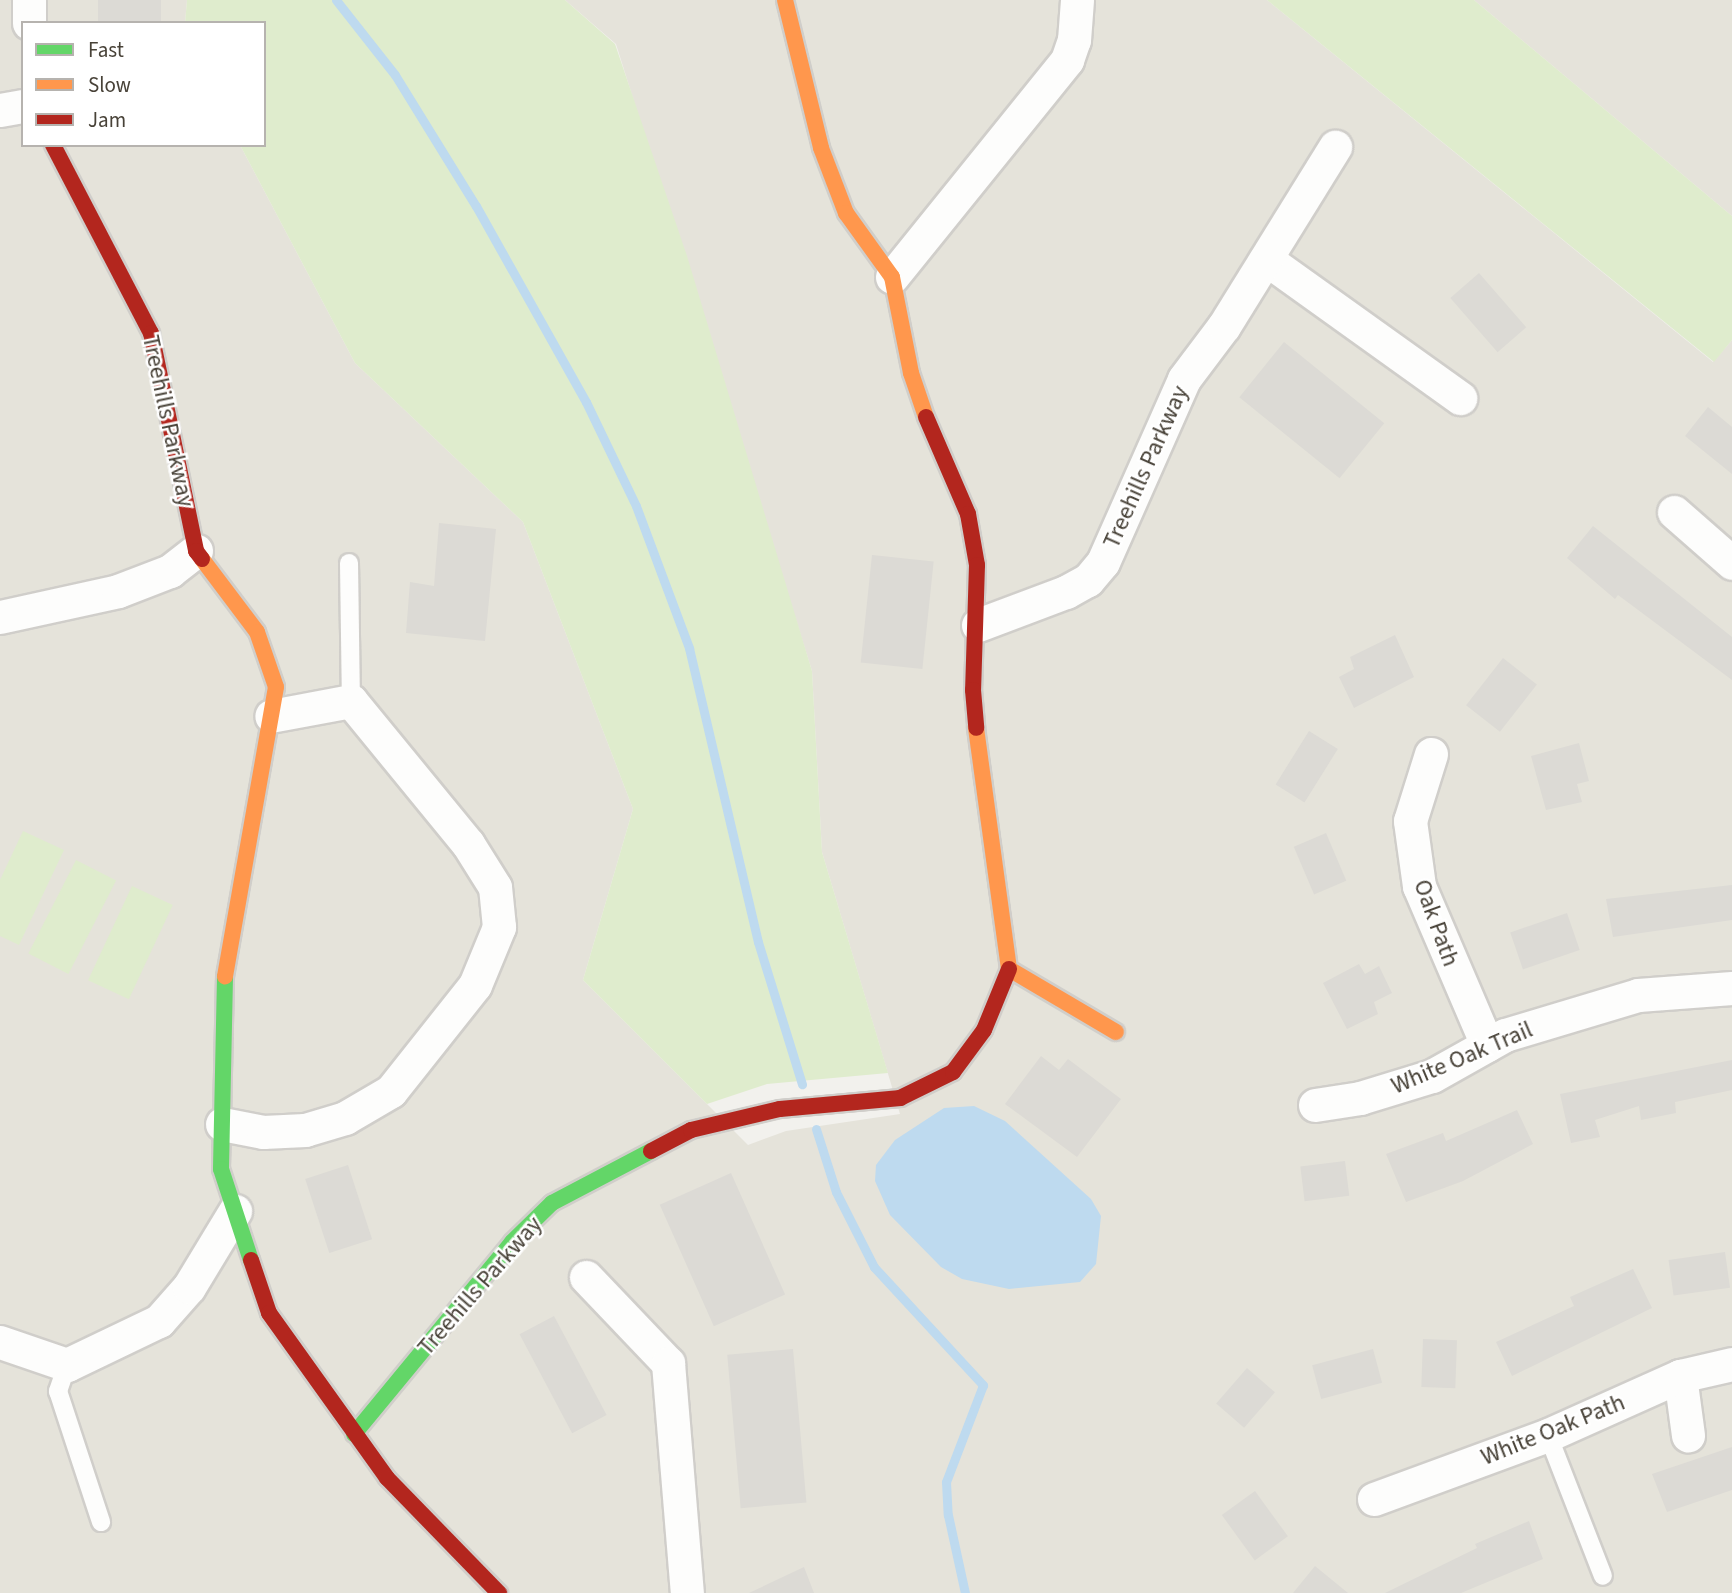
<!DOCTYPE html>
<html>
<head>
<meta charset="utf-8">
<style>
  body { margin:0 }
  #map { position:relative; width:1732px; height:1593px; overflow:hidden; background:#f2f1ed; font-family:"Source Sans 3",sans-serif }
  div>[style] { position:absolute }
  .residential>* { inset:0; background:#e5e3da }
  .green>* { inset:0; background:#dfeccd; transform-origin:0 0 }
  .water>* { inset:0; background:#bedaef }
  .stream>* { height:9px; margin:-4.5px; padding:0 4.5px; transform-origin:4.5px; border-radius:4.5px; background:#bedaef }
  .building>* { inset:0; background:#dcdad5; transform-origin:0 0 }
  .roads { filter:drop-shadow(2px 0 #d0ceca) drop-shadow(-2px 0 #d0ceca) drop-shadow(0 2px #d0ceca) drop-shadow(0 -2px #d0ceca) }
  .lane>* { height:18px; margin:-9px; padding:0 9px; transform-origin:9px; border-radius:9px; background:#fdfdfc }
  .street>* { height:33px; margin:-16.5px; padding:0 16.5px; transform-origin:16.5px; border-radius:16.5px; background:#fdfdfc }
  .fast>* { height:16px; margin:-8px; padding:0 8px; transform-origin:8px; border-radius:8px; background:#63d668 }
  .slow>* { height:16px; margin:-8px; padding:0 8px; transform-origin:8px; border-radius:8px; background:#ff974d }
  .jam>* { height:16px; margin:-8px; padding:0 8px; transform-origin:8px; border-radius:8px; background:#b3261e }
  span { translate:-50% -50%; white-space:nowrap; text-align:center; line-height:1.15; -webkit-text-stroke:5px #fff; paint-order:stroke }
  .street-label { font-size:24px; color:#484238 }
  .legend { position:absolute; left:21px; top:21px; width:245px; height:126px; box-sizing:border-box; background:#fff; border:2px solid #b6b3af; margin:0; padding:9px 12px; list-style:none; font-size:21px; color:#484238 }
  .legend li { display:flex; align-items:center; gap:14px; height:35px }
  .legend b { width:35px; border:2px solid #b6b3af }
</style>
</head>
<body>
<div id="map">
  <div class="residential">
    <div style="clip-path:polygon(0 0,187px 0,185px 23px,23px 23px,23px 145px,240px 145px,355px 363px,523px 522px,633px 809px,583px 980px,748px 1145px,786px 1131px,900px 1114px,822px 852px,812px 671px,616px 44px,565px 0,1267px 0,1713px 362px,1732px 340px,1732px 1593px,0 1593px)"></div>
    <div style="clip-path:polygon(1474px 0,1732px 0,1732px 216px)"></div>
  </div>
  <div class="green">
    <div style="clip-path:polygon(187px 0,565px 0,615px 44px,687px 256px,812px 671px,822px 852px,888px 1073px,767px 1084px,707px 1104px,583px 980px,633px 809px,523px 522px,355px 363px,240px 145px,264px 145px,264px 23px,185px 23px)"></div>
    <div style="clip-path:polygon(1267px 0,1474px 0,1732px 216px,1732px 340px,1714px 362px)"></div>
    <div style="clip-path:polygon(23px 831px,64px 850px,19px 945px,0 936px,0 880px)"></div>
    <div style="left:76px;top:860px;width:45px;height:105px;rotate:27deg"></div>
    <div style="left:132px;top:886px;width:45px;height:104px;rotate:25deg"></div>
  </div>
  <div class="water">
    <div style="clip-path:polygon(974px 1106px,1005px 1121px,1091px 1199px,1101px 1216px,1096px 1264px,1080px 1282px,1009px 1289px,962px 1279px,941px 1267px,890px 1215px,875px 1181px,876px 1165px,895px 1140px,944px 1108px)"></div>
  </div>
  <div class="stream">
    <div style="left:336px;top:0;width:95px;rotate:51.8deg"></div>
    <div style="left:395px;top:75px;width:154px;rotate:58.3deg"></div>
    <div style="left:476px;top:206px;width:225px;rotate:60.7deg"></div>
    <div style="left:586px;top:402px;width:115px;rotate:64.3deg"></div>
    <div style="left:636px;top:506px;width:152px;rotate:69.5deg"></div>
    <div style="left:689px;top:648px;width:302px;rotate:76.8deg"></div>
    <div style="left:758px;top:942px;width:149px;rotate:72.8deg"></div>
    <div style="left:816px;top:1129px;width:66px;rotate:72.4deg"></div>
    <div style="left:836px;top:1192px;width:84px;rotate:63.1deg"></div>
    <div style="left:874px;top:1267px;width:161px;rotate:47.3deg"></div>
    <div style="left:983px;top:1385px;width:104px;rotate:110.9deg"></div>
    <div style="left:946px;top:1482px;width:33px;rotate:87deg"></div>
    <div style="left:948px;top:1515px;width:80px;rotate:77.7deg"></div>
  </div>
  <div class="building">
    <div style="left:98px;top:0;width:63px;height:23px"></div>
    <div style="left:1479px;top:273px;width:72px;height:38px;rotate:49deg"></div>
    <div style="left:1284px;top:342px;width:129px;height:71px;rotate:39deg"></div>
    <div style="clip-path:polygon(1708px 407px,1732px 427px,1732px 474px,1685px 436px)"></div>
    <div style="clip-path:polygon(439px 523px,496px 529px,485px 641px,406px 633px,410px 582px,434px 586px)"></div>
    <div style="clip-path:polygon(1593px 526px,1732px 637px,1732px 680px,1618px 595px,1615px 599px,1567px 558px)"></div>
    <div style="left:872px;top:555px;width:62px;height:108px;rotate:6deg"></div>
    <div style="clip-path:polygon(1395px 635px,1414px 677px,1354px 708px,1339px 677px,1354px 669px,1350px 657px)"></div>
    <div style="left:1503px;top:658px;width:43px;height:60px;rotate:38deg"></div>
    <div style="left:1309px;top:731px;width:34px;height:63px;rotate:32deg"></div>
    <div style="clip-path:polygon(1579px 743px,1589px 781px,1577px 784px,1582px 802px,1546px 810px,1531px 756px)"></div>
    <div style="left:1326px;top:833px;width:52px;height:35px;rotate:67deg"></div>
    <div style="clip-path:polygon(1732px 885px,1732px 920px,1613px 937px,1606px 899px)"></div>
    <div style="left:1567px;top:913px;width:39px;height:60px;rotate:71deg"></div>
    <div style="clip-path:polygon(1359px 964px,1365px 974px,1379px 966px,1392px 993px,1374px 1002px,1378px 1014px,1347px 1029px,1323px 983px)"></div>
    <div style="clip-path:polygon(1041px 1056px,1059px 1070px,1068px 1059px,1121px 1099px,1077px 1157px,1005px 1104px)"></div>
    <div style="clip-path:polygon(1732px 1060px,1732px 1090px,1675px 1102px,1676px 1113px,1641px 1120px,1639px 1106px,1595px 1120px,1600px 1137px,1571px 1143px,1560px 1094px)"></div>
    <div style="clip-path:polygon(1517px 1110px,1533px 1144px,1463px 1181px,1406px 1202px,1386px 1154px,1443px 1133px,1446px 1141px)"></div>
    <div style="left:1345px;top:1161px;width:35px;height:45px;rotate:83deg"></div>
    <div style="left:348px;top:1165px;width:78px;height:45px;rotate:72deg"></div>
    <div style="left:731px;top:1173px;width:133px;height:78px;rotate:66deg"></div>
    <div style="left:1725px;top:1252px;width:36px;height:57px;rotate:82deg"></div>
    <div style="clip-path:polygon(1633px 1269px,1652px 1308px,1512px 1376px,1496px 1342px,1574px 1306px,1570px 1297px)"></div>
    <div style="left:554px;top:1316px;width:112px;height:39px;rotate:62deg"></div>
    <div style="left:1423px;top:1339px;width:34px;height:48px;rotate:2deg"></div>
    <div style="left:793px;top:1349px;width:154px;height:66px;rotate:85deg"></div>
    <div style="left:1373px;top:1349px;width:35px;height:63px;rotate:75deg"></div>
    <div style="left:1247px;top:1368px;width:37px;height:47px;rotate:41deg"></div>
    <div style="clip-path:polygon(1732px 1447px,1732px 1490px,1667px 1512px,1652px 1474px)"></div>
    <div style="left:1255px;top:1491px;width:56px;height:41px;rotate:54deg"></div>
    <div style="clip-path:polygon(1529px 1521px,1543px 1559px,1461px 1593px,1385px 1593px,1477px 1548px,1475px 1544px)"></div>
    <div style="clip-path:polygon(1315px 1566px,1348px 1593px,1293px 1593px)"></div>
    <div style="clip-path:polygon(804px 1567px,814px 1593px,749px 1593px)"></div>
  </div>
  <div class="roads">
    <div class="lane">
      <div style="left:349px;top:563px;width:138px;rotate:89.2deg"></div>
      <div style="left:67px;top:1365px;width:28px;rotate:109deg"></div>
      <div style="left:58px;top:1391px;width:138px;rotate:71.8deg"></div>
      <div style="left:1548px;top:1435px;width:151px;rotate:68.7deg"></div>
    </div>
    <div class="street">
      <div style="left:29px;top:0;width:23px;rotate:90deg"></div>
      <div style="left:0;top:110px;width:23px;rotate:-10deg"></div>
      <div style="left:1266px;top:259px;width:239px;rotate:35.6deg"></div>
      <div style="left:892px;top:277px;width:279px;rotate:-51.1deg"></div>
      <div style="left:1067px;top:60px;width:21px;rotate:-71deg"></div>
      <div style="left:1074px;top:40px;width:40px;rotate:-85.7deg"></div>
      <div style="left:1674px;top:512px;width:77px;rotate:41.3deg"></div>
      <div style="left:0;top:617px;width:121px;rotate:-12.4deg"></div>
      <div style="left:118px;top:591px;width:56px;rotate:-21deg"></div>
      <div style="left:170px;top:571px;width:33px;rotate:-38deg"></div>
      <div style="left:978px;top:625px;width:94px;rotate:-20.6deg"></div>
      <div style="left:1066px;top:592px;width:25px;rotate:-29deg"></div>
      <div style="left:1088px;top:580px;width:23px;rotate:-50deg"></div>
      <div style="left:1103px;top:562px;width:200px;rotate:-66.1deg"></div>
      <div style="left:1184px;top:379px;width:66px;rotate:-53deg"></div>
      <div style="left:1224px;top:326px;width:211px;rotate:-58.2deg"></div>
      <div style="left:1431px;top:754px;width:70px;rotate:107.4deg"></div>
      <div style="left:1410px;top:821px;width:66px;rotate:82.1deg"></div>
      <div style="left:1419px;top:886px;width:173px;rotate:66.8deg"></div>
      <div style="left:1315px;top:1105px;width:46px;rotate:-8.8deg"></div>
      <div style="left:1360px;top:1098px;width:75px;rotate:-17deg"></div>
      <div style="left:1432px;top:1076px;width:84px;rotate:-29.3deg"></div>
      <div style="left:1505px;top:1035px;width:139px;rotate:-16.7deg"></div>
      <div style="left:1638px;top:995px;width:94px;rotate:-4.3deg"></div>
      <div style="left:222px;top:1124px;width:42px;rotate:11deg"></div>
      <div style="left:263px;top:1132px;width:42px;rotate:-2.7deg"></div>
      <div style="left:305px;top:1130px;width:42px;rotate:-16.7deg"></div>
      <div style="left:345px;top:1118px;width:53px;rotate:-30.4deg"></div>
      <div style="left:391px;top:1091px;width:135px;rotate:-51.6deg"></div>
      <div style="left:475px;top:985px;width:63px;rotate:-67.5deg"></div>
      <div style="left:499px;top:927px;width:40px;rotate:-95.7deg"></div>
      <div style="left:495px;top:887px;width:51px;rotate:-122.1deg"></div>
      <div style="left:468px;top:844px;width:185px;rotate:-129.3deg"></div>
      <div style="left:351px;top:701px;width:81px;rotate:169.4deg"></div>
      <div style="left:586px;top:1277px;width:119px;rotate:46.4deg"></div>
      <div style="left:668px;top:1363px;width:231px;rotate:85.3deg"></div>
      <div style="left:0;top:1342px;width:71px;rotate:18.9deg"></div>
      <div style="left:67px;top:1365px;width:102px;rotate:-25.6deg"></div>
      <div style="left:159px;top:1321px;width:45px;rotate:-48.6deg"></div>
      <div style="left:189px;top:1287px;width:89px;rotate:-58.8deg"></div>
      <div style="left:1680px;top:1376px;width:60px;rotate:82.3deg"></div>
      <div style="left:1374px;top:1499px;width:185px;rotate:-20.2deg"></div>
      <div style="left:1548px;top:1435px;width:145px;rotate:-24.1deg"></div>
      <div style="left:1680px;top:1376px;width:53px;rotate:-13deg"></div>
    </div>
    <div class="fast">
      <div style="left:225px;top:977px;width:192px;rotate:91.2deg"></div>
      <div style="left:221px;top:1169px;width:96px;rotate:71.8deg"></div>
      <div style="left:354px;top:1434px;width:249px;rotate:-50.5deg"></div>
      <div style="left:512px;top:1242px;width:56px;rotate:-44.3deg"></div>
      <div style="left:552px;top:1203px;width:112px;rotate:-27.7deg"></div>
    </div>
    <div class="slow">
      <div style="left:785px;top:0;width:152px;rotate:76.3deg"></div>
      <div style="left:821px;top:148px;width:70px;rotate:69deg"></div>
      <div style="left:846px;top:213px;width:79px;rotate:54.3deg"></div>
      <div style="left:892px;top:277px;width:98px;rotate:78.8deg"></div>
      <div style="left:911px;top:373px;width:46px;rotate:71.2deg"></div>
      <div style="left:202px;top:559px;width:91px;rotate:53deg"></div>
      <div style="left:257px;top:632px;width:58px;rotate:70.9deg"></div>
      <div style="left:276px;top:687px;width:294px;rotate:100deg"></div>
      <div style="left:976px;top:728px;width:243px;rotate:82.2deg"></div>
      <div style="left:1009px;top:969px;width:124px;rotate:30.5deg"></div>
    </div>
    <div class="jam">
      <div style="left:53px;top:145px;width:212px;rotate:62.5deg"></div>
      <div style="left:151px;top:333px;width:223px;rotate:78.3deg"></div>
      <div style="left:196px;top:551px;width:10px;rotate:53deg"></div>
      <div style="left:926px;top:417px;width:106px;rotate:66.6deg"></div>
      <div style="left:968px;top:514px;width:52px;rotate:80deg"></div>
      <div style="left:977px;top:565px;width:125px;rotate:91.8deg"></div>
      <div style="left:973px;top:690px;width:38px;rotate:85deg"></div>
      <div style="left:651px;top:1151px;width:45px;rotate:-27.7deg"></div>
      <div style="left:691px;top:1130px;width:91px;rotate:-13.3deg"></div>
      <div style="left:780px;top:1109px;width:121px;rotate:-5.2deg"></div>
      <div style="left:900px;top:1098px;width:59px;rotate:-26.1deg"></div>
      <div style="left:953px;top:1072px;width:52px;rotate:-53.6deg"></div>
      <div style="left:984px;top:1030px;width:66px;rotate:-67.7deg"></div>
      <div style="left:251px;top:1260px;width:56px;rotate:71.2deg"></div>
      <div style="left:269px;top:1313px;width:203px;rotate:54.4deg"></div>
      <div style="left:387px;top:1478px;width:161px;rotate:45.8deg"></div>
    </div>
  </div>
  <div class="street-label">
    <span style="left:168px;top:421px;rotate:78deg">Treehills Parkway</span>
    <span style="left:1146px;top:467px;rotate:-66deg">Treehills Parkway</span>
    <span style="left:1436px;top:923px;rotate:70deg">Oak Path</span>
    <span style="left:1462px;top:1058px;rotate:-23deg">White Oak Trail</span>
    <span style="left:480px;top:1286px;rotate:-49deg">Treehills Parkway</span>
    <span style="left:1553px;top:1430px;rotate:-22deg">White Oak Path</span>
  </div>
  <ul class="legend">
  <li><b style="height:9px;background:#63d668"></b>Fast</li>
  <li><b style="height:9px;background:#ff974d"></b>Slow</li>
  <li><b style="height:9px;background:#b3261e"></b>Jam</li>
  </ul>
</div>
</body>
</html>
